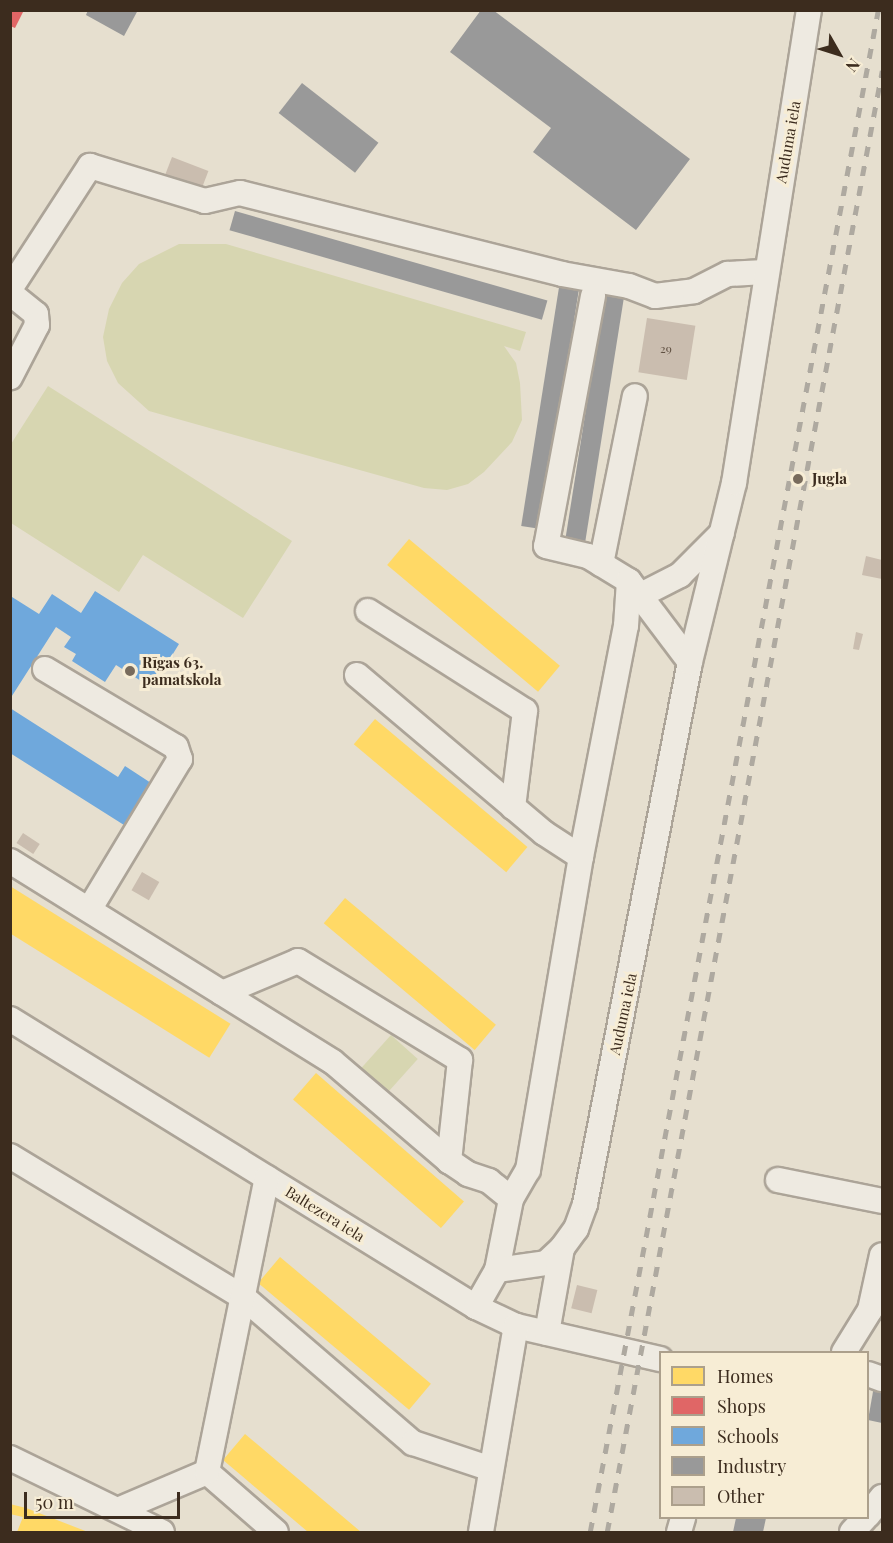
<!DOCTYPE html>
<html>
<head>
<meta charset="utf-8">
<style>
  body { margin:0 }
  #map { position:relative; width:893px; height:1543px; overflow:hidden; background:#e6dfcf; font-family:"Playfair Display",serif }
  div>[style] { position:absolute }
  .green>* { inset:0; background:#d7d6b1; transform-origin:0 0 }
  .homes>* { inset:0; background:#ffd966; transform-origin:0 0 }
  .shops>* { inset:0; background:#e06666 }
  .schools>* { inset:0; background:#6fa8dc }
  .industry>* { inset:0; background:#999; transform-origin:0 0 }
  .building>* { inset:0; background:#cabdaf; transform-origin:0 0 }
  .roads { filter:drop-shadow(2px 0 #aca498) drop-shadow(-2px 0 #aca498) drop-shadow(0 2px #aca498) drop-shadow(0 -2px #aca498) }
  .minor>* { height:24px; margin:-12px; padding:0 12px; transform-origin:12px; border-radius:12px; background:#eeeae1 }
  .rail>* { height:4.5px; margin-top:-2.25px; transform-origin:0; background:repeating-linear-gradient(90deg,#aea9a0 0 10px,transparent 0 20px) }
  .dots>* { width:16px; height:16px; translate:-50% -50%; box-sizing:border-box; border:3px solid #f7edd5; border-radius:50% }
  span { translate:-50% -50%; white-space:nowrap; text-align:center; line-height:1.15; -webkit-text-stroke:6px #f7edd5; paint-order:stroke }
  .number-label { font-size:12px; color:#605042 }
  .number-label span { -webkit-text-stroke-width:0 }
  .street-label { font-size:15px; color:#3c2c1e }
  .poi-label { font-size:15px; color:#3c2c1e; font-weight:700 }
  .left { translate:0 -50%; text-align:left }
  .frame { position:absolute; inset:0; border:12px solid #3c2c1e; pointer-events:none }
  .legend { position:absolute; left:659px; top:1351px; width:210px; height:168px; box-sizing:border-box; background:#f7edd5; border:2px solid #aca08c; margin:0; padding:8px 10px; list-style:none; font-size:18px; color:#3c2c1e }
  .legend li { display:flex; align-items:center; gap:12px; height:30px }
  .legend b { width:30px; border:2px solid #aca08c }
  .north { position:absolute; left:809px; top:24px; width:60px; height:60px; -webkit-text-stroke:4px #f7edd5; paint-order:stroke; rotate:129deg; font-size:16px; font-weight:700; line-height:24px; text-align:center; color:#3c2c1e }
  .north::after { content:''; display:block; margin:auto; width:21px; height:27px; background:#3c2c1e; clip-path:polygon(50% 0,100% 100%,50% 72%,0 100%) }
  .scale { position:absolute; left:24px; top:1492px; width:156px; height:27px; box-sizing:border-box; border:3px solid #3c2c1e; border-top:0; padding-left:8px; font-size:18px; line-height:21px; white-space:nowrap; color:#3c2c1e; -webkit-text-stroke:4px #f7edd5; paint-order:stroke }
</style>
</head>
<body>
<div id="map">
  <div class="green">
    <div style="clip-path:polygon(179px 244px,226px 244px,526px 332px,520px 351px,504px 346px,516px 363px,520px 383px,522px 420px,512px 442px,484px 472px,468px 484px,447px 490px,424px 488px,149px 411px,118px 383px,107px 361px,103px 337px,109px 309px,122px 283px,139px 264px)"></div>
    <div style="clip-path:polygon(48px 386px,292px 541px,243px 618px,143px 555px,119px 592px,11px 523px,11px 444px)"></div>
    <div style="left:391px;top:1035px;width:36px;height:50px;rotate:42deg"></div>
  </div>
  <div class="homes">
    <div style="left:409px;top:539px;width:197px;height:34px;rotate:40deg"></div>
    <div style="left:375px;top:719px;width:199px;height:33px;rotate:40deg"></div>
    <div style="left:10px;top:886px;width:260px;height:40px;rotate:32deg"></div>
    <div style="left:345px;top:898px;width:197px;height:33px;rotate:40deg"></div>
    <div style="left:316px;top:1073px;width:196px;height:35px;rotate:41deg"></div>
    <div style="left:280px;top:1257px;width:197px;height:34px;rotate:40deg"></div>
    <div style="clip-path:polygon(245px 1434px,361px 1532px,308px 1532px,242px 1476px,223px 1460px)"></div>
    <div style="clip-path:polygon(10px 1504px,26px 1508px,88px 1532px,17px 1532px,23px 1517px,10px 1514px)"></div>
  </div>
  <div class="shops">
    <div style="clip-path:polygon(10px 10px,24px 10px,15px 28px,10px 26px)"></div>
  </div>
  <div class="schools">
    <div style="clip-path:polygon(95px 591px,179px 644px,152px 688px,116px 665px,105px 682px,72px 661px,76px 654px,64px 647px,71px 637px,56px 627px,10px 699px,12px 597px,39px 614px,52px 594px,81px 613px)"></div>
    <div style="clip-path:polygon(10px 708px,118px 777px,125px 766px,151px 783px,124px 825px,10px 753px)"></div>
  </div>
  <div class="industry">
    <div style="clip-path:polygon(88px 10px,138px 10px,124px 36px,86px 15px)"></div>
    <div style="clip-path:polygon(481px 10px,493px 10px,690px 159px,636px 230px,533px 152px,551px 128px,450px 52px)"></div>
    <div style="left:302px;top:83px;width:97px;height:38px;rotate:38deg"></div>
    <div style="left:235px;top:211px;width:325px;height:20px;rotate:16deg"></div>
    <div style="left:560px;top:281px;width:20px;height:248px;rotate:9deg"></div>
    <div style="left:605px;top:289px;width:20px;height:261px;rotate:9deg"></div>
    <div style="clip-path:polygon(874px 1386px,882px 1388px,882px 1423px,868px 1420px)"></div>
    <div style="clip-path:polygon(736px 1518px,766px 1518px,763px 1532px,733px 1532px)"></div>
  </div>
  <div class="building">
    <div style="left:172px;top:157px;width:39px;height:19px;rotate:21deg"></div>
    <div style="left:647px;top:318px;width:49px;height:55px;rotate:9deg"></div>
    <div style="clip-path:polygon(866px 556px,882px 560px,882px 579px,862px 575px)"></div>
    <div style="clip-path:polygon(856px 632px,863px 634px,859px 650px,853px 649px)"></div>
    <div style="left:23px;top:833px;width:20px;height:12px;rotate:33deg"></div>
    <div style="left:142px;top:872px;width:20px;height:21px;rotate:30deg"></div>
    <div style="left:577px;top:1285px;width:21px;height:24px;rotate:14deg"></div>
  </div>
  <div class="roads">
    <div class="minor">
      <div style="left:10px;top:289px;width:147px;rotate:-57deg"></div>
      <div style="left:90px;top:166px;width:120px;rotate:16.9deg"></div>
      <div style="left:205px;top:201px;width:36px;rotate:-13deg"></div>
      <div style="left:240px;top:193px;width:332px;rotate:14.1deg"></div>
      <div style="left:562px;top:274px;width:68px;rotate:10.2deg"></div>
      <div style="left:629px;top:286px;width:28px;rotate:21deg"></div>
      <div style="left:655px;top:296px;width:39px;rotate:-7deg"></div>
      <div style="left:694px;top:291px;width:38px;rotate:-27deg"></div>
      <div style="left:728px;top:274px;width:37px;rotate:-3deg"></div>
      <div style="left:10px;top:293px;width:33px;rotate:39deg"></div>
      <div style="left:36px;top:314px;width:11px;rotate:85deg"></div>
      <div style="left:37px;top:325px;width:59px;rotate:117.4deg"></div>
      <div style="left:593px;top:296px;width:254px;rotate:100.6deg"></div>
      <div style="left:546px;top:546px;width:43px;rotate:13.4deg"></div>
      <div style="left:588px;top:556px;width:48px;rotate:31.4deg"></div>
      <div style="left:629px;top:581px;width:101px;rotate:53deg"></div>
      <div style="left:601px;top:564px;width:171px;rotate:-78.6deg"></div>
      <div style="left:641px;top:595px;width:44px;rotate:-27.1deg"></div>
      <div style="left:680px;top:575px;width:59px;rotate:-45deg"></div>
      <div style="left:368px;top:611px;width:186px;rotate:32.5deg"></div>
      <div style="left:525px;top:711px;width:97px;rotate:97.1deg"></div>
      <div style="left:45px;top:669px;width:152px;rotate:30.8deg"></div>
      <div style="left:176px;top:747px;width:13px;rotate:72deg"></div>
      <div style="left:180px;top:759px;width:176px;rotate:121.1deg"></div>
      <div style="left:357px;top:675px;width:245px;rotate:40.2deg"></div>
      <div style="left:544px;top:833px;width:44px;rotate:33deg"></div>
      <div style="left:10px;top:861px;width:380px;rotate:31.9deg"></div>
      <div style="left:333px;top:1062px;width:153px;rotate:40.5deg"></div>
      <div style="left:449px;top:1161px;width:23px;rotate:34deg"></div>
      <div style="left:468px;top:1174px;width:22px;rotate:18deg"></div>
      <div style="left:489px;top:1181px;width:28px;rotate:39deg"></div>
      <div style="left:222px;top:993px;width:82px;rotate:-22.8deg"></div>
      <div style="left:298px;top:961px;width:190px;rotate:31.4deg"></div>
      <div style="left:460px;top:1060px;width:102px;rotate:96.2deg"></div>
      <div style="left:10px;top:1019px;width:548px;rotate:31.72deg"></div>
      <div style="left:476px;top:1307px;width:44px;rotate:25.4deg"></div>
      <div style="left:516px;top:1326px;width:148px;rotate:12.9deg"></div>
      <div style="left:10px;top:1156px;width:272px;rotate:31.2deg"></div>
      <div style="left:243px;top:1297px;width:224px;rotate:40.7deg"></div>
      <div style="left:413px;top:1443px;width:82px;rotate:18.4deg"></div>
      <div style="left:778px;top:1180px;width:106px;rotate:11.4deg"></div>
      <div style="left:497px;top:1270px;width:72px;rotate:-78.8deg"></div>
      <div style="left:511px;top:1199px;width:34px;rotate:-60deg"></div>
      <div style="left:528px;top:1170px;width:317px;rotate:-80.4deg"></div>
      <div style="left:581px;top:857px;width:235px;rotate:-79deg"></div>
      <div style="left:626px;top:626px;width:45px;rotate:-86.2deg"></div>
      <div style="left:476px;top:1307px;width:43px;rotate:-60.4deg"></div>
      <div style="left:497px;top:1270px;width:49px;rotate:-8.1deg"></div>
      <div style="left:546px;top:1263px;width:22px;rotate:-43deg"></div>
      <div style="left:562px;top:1248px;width:24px;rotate:-54deg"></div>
      <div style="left:576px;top:1229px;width:27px;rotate:-70deg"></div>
      <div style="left:585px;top:1204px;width:552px;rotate:-79.04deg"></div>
      <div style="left:690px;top:662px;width:184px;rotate:-76.2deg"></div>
      <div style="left:734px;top:483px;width:479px;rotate:-81deg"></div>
      <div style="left:547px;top:1333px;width:86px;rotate:-80deg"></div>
      <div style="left:844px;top:1352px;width:49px;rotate:-58.2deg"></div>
      <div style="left:870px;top:1310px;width:56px;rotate:-77.7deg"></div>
      <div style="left:868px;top:1374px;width:15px;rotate:20deg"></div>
      <div style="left:10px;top:1458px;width:169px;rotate:26deg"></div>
      <div style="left:207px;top:1472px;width:91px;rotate:41deg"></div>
      <div style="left:120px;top:1509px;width:95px;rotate:-23deg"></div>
      <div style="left:207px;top:1472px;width:300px;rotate:-78.5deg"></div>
      <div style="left:868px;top:1515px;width:23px;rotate:-52deg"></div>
      <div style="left:481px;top:1532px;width:209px;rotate:-80.4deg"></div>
      <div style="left:679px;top:1532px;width:15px;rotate:-74deg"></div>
      <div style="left:852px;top:1532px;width:19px;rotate:-47deg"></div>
    </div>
  </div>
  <div class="rail">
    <div style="left:590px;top:1532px;width:1549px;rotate:-79.28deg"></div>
    <div style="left:607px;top:1532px;width:1487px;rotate:-79.34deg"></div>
  </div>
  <div class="dots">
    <div style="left:798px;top:479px;background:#786b5c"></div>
    <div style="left:130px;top:671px;background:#786b5c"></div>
  </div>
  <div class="number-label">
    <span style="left:666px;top:349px">29</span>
  </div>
  <div class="street-label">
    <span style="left:788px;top:142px;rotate:-80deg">Auduma iela</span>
    <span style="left:623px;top:1014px;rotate:-78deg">Auduma iela</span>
    <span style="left:325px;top:1214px;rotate:32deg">Baltezera iela</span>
  </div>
  <div class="poi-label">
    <span class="left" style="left:812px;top:479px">Jugla</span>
    <span class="left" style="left:142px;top:671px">Rīgas 63.<br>pamatskola</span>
  </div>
  <div class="frame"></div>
  <ul class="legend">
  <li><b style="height:16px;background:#ffd966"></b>Homes</li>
  <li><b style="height:16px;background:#e06666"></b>Shops</li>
  <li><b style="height:16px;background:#6fa8dc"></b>Schools</li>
  <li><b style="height:16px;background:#999"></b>Industry</li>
  <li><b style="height:16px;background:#cabdaf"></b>Other</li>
  </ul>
  <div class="north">N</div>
  <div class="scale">50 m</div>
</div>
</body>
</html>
